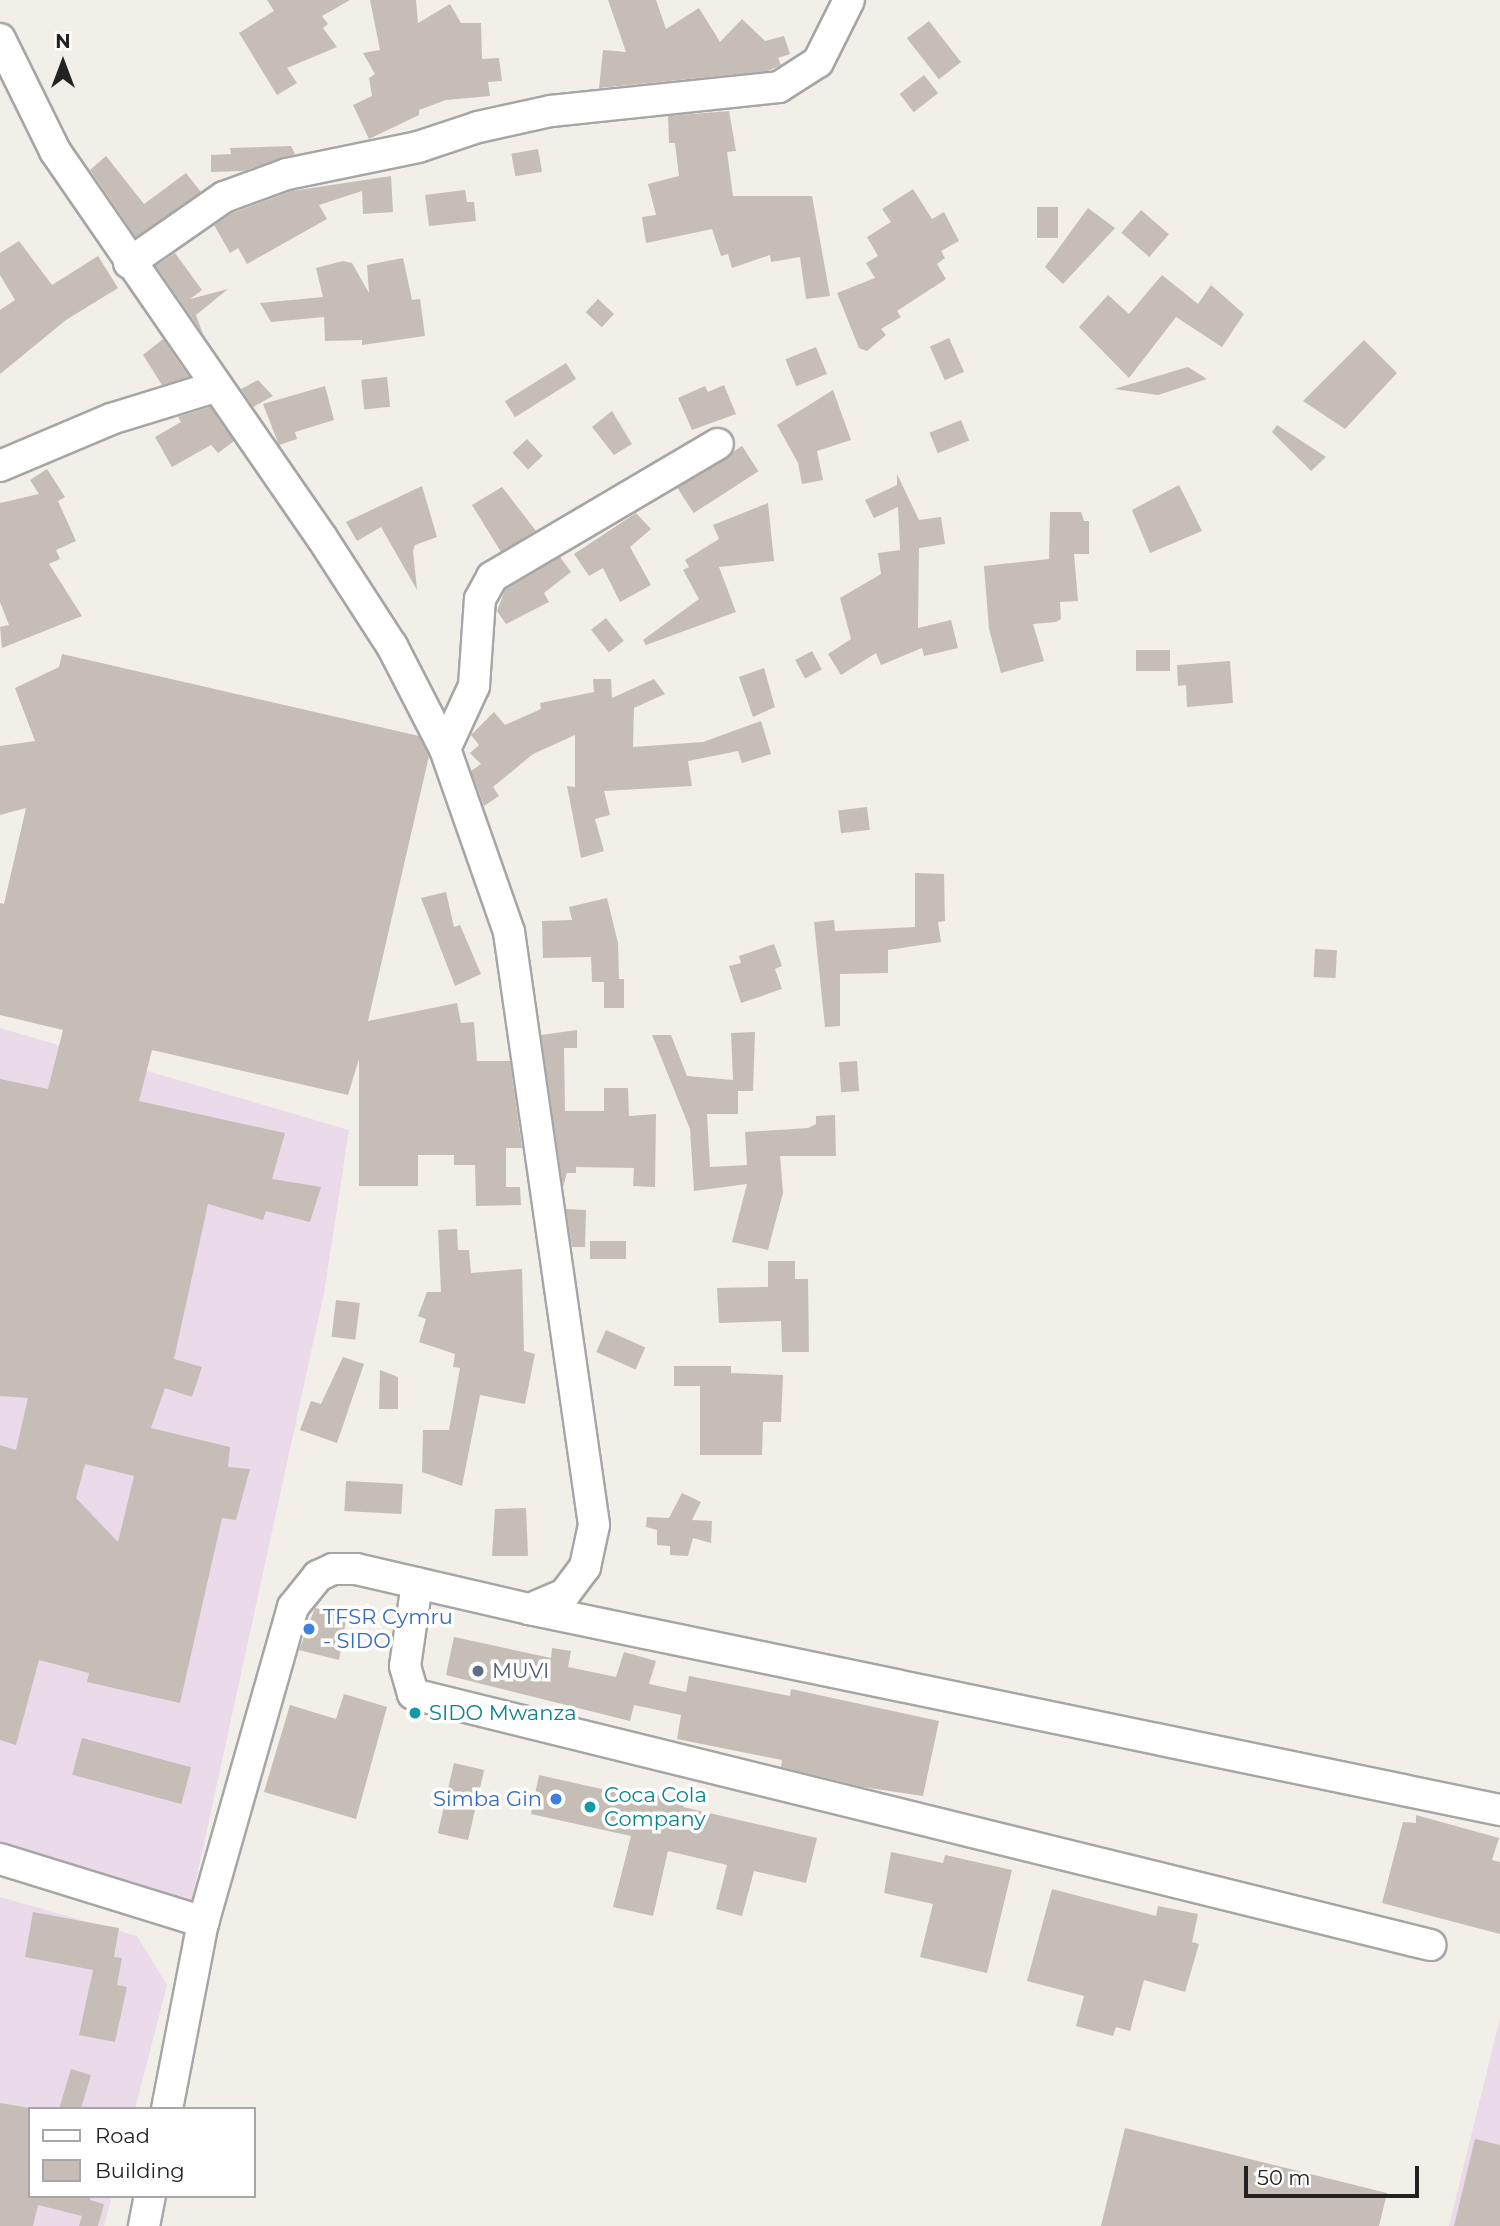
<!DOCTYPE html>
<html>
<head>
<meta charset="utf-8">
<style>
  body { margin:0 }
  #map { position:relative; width:1500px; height:2226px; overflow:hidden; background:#f2eee8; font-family:Montserrat,sans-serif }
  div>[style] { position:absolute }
  .industrial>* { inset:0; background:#ebdaea }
  .building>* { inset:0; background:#c7bdb7; transform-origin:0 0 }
  .roads { filter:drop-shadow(2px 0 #a6a6a6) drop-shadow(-2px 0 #a6a6a6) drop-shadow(0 2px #a6a6a6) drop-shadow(0 -2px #a6a6a6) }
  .minor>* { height:30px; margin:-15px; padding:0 15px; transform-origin:15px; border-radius:15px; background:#fff }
  .dots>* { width:19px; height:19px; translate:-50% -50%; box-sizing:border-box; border:4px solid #fff; border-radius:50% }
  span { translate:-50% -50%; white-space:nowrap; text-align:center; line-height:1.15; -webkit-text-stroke:7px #fff; paint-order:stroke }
  .shop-label { font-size:21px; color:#366cbe }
  .left { translate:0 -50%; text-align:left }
  .right { translate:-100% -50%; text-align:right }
  .service-label { font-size:21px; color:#4e5e75 }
  .culture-label { font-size:21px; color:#0d838f }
  .legend { position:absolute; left:28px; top:2107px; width:228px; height:91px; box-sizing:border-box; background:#fff; border:2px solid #a7a7a7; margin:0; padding:9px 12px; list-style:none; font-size:21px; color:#222 }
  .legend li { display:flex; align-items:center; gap:14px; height:35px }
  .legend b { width:35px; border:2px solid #a7a7a7 }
  .north { position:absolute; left:28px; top:28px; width:70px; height:70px; -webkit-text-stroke:5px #fff; paint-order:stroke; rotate:0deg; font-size:19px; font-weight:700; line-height:28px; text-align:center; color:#222 }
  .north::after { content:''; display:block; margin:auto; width:24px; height:32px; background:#222; clip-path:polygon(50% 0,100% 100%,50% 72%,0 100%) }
  .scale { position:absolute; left:1244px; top:2166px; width:175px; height:32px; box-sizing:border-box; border:4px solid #222; border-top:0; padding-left:9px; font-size:21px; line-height:24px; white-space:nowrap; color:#222; -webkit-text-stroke:5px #fff; paint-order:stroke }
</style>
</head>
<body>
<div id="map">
  <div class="industrial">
    <div style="clip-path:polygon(0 1028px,349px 1130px,324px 1293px,191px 1903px,0 1841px)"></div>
    <div style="clip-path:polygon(0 1897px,137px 1936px,167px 1985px,135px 2109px,30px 2109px,30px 2196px,112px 2196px,104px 2226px,0 2226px)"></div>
    <div style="clip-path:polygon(1500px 2018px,1500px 2226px,1449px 2226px)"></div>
  </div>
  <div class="building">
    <div style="clip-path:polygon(267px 0,350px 0,322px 16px,328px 24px,323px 28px,337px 47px,287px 68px,297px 83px,277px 95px,239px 33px,274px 11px)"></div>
    <div style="clip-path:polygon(370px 0,416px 0,418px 23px,450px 4px,461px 23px,481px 23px,482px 59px,499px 58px,502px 81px,488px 82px,490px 96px,446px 100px,419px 110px,419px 115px,369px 139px,353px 105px,372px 96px,369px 78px,375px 74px,363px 53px,380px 50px)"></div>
    <div style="clip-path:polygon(608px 0,656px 0,666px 29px,699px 8px,720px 42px,742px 19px,765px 41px,784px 36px,790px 54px,778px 58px,781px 65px,768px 71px,599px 88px,603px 50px,626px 52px)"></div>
    <div style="left:929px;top:21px;width:52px;height:28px;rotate:52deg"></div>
    <div style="left:924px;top:75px;width:23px;height:31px;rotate:52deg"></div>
    <div style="clip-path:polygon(729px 111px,736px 151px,727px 152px,733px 196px,812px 196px,830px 296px,806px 299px,800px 257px,771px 262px,770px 255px,732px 268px,728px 254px,721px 256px,712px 229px,646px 243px,642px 217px,656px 215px,648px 184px,679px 176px,675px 143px,669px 143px,668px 116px)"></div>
    <div style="clip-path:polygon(291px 146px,295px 154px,243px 171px,211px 172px,211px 155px,231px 154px,230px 148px)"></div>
    <div style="left:538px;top:149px;width:23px;height:27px;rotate:80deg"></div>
    <div style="clip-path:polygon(106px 156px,144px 204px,186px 173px,201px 192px,136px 237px,90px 170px)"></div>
    <div style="clip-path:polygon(391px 176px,393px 212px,363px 214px,362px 191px,319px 205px,327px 219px,247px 264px,238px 248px,230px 253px,214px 225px,232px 213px,292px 191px)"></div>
    <div style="clip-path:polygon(913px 189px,932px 219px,944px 212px,959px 241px,941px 251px,945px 258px,937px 264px,946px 279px,897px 311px,901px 317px,881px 329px,886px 335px,867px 351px,859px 348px,837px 293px,875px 278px,866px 263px,878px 256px,867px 237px,891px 222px,882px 209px)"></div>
    <div style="clip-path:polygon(465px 190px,467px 202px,474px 202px,476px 221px,429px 226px,425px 195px)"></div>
    <div style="left:1037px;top:207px;width:21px;height:31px"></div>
    <div style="clip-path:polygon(1088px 208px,1115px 228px,1063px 284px,1045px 267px)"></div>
    <div style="left:1141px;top:210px;width:37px;height:30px;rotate:41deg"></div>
    <div style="clip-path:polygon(19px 241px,52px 285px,98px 256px,118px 288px,66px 320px,0 374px,0 310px,15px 300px,0 275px,0 253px)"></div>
    <div style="clip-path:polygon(175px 253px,202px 290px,190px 299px,228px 289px,196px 315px,203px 334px,156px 266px)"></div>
    <div style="clip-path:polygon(403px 258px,412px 300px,420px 299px,425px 336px,362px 345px,362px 340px,325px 341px,324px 317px,271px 322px,260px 303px,323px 297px,316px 268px,343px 261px,352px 263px,369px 293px,367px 265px)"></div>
    <div style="clip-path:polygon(1162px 275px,1198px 304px,1211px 285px,1244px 314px,1222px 347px,1176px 317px,1129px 378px,1079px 327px,1108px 295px,1129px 314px)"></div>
    <div style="left:598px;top:299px;width:22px;height:18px;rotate:43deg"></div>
    <div style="left:949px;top:338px;width:37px;height:21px;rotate:66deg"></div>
    <div style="clip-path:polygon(163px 339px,189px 377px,162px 385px,143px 355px)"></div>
    <div style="clip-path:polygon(1364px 340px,1397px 373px,1345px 429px,1303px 401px)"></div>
    <div style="left:816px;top:347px;width:29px;height:33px;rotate:68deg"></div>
    <div style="left:566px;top:363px;width:19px;height:72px;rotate:58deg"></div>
    <div style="clip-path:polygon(1188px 367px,1207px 379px,1158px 395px,1114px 389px)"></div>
    <div style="left:387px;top:377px;width:30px;height:26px;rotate:84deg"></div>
    <div style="clip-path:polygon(258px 380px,273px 396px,253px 407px,241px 389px)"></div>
    <div style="clip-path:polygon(724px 385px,736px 414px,692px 430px,678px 398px,705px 386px,708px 392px)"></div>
    <div style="clip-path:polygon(325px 386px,334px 420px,295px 432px,297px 439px,279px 445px,263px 404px)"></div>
    <div style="clip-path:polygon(833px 390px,851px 440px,817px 451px,823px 480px,802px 484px,798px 463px,777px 425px)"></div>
    <div style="clip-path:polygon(210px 407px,234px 441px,218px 453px,211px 445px,172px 467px,155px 437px,181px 422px,178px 417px)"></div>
    <div style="clip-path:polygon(612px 411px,632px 444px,614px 455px,592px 427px)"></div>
    <div style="left:961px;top:420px;width:22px;height:34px;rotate:68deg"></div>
    <div style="clip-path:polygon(1277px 425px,1326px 457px,1311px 471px,1272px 432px)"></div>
    <div style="left:527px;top:439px;width:23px;height:20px;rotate:47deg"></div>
    <div style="left:742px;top:446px;width:30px;height:77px;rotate:57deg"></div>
    <div style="clip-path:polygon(47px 469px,65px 497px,58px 501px,76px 541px,56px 550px,60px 559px,49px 564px,82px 616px,2px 648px,0 627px,9px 625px,0 602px,0 503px,39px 494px,30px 480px)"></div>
    <div style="clip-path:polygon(897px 474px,919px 520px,941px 517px,945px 544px,919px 548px,918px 628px,951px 620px,958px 648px,924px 656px,922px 648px,881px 665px,876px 653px,841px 675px,828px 654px,851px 639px,840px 598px,881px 574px,878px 553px,900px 550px,898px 507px,874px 518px,865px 500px,897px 485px)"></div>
    <div style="clip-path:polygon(1179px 485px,1202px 531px,1150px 553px,1132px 510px)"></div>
    <div style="clip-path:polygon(422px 486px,437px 537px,415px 545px,413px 551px,417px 590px,381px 527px,357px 541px,346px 522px)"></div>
    <div style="clip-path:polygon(502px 487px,536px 531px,501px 552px,472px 505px)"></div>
    <div style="clip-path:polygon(768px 503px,774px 561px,719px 567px,736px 612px,646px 645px,643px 640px,699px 599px,683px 570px,689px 567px,685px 560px,719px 539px,713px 525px)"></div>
    <div style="clip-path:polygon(1050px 512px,1081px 512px,1084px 521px,1089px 521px,1089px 554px,1074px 554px,1078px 601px,1060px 602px,1061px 619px,1056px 622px,1033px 624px,1044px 661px,1001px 673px,989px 629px,984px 566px,1049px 559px)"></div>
    <div style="clip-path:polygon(636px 513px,651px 529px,630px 547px,651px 585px,620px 602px,603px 568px,589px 576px,574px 554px)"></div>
    <div style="clip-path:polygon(560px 557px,571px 572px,544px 593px,549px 602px,506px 624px,497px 611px,505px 590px)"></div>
    <div style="left:606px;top:618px;width:29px;height:19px;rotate:52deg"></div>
    <div style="left:1136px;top:650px;width:34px;height:21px"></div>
    <div style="left:812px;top:651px;width:21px;height:19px;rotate:62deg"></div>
    <div style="clip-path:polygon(evenodd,62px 654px,419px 736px,429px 756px,368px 1021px,457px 1003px,461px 1023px,474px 1022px,477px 1061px,510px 1061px,522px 1148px,506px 1148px,506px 1187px,520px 1187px,521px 1205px,476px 1206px,475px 1165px,454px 1165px,454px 1155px,418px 1155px,418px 1186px,359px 1186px,359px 1059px,348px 1095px,152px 1050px,139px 1101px,285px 1133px,272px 1179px,321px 1187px,310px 1222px,266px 1211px,263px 1220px,208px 1204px,174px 1359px,202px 1367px,192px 1397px,165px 1388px,151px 1428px,230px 1447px,228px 1467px,250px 1469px,236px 1520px,222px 1518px,180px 1703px,87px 1682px,89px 1673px,39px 1660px,16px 1745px,0 1740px,0 1445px,16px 1450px,28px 1398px,0 1396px,0 1079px,48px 1089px,63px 1030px,0 1015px,0 903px,4px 904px,26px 808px,0 815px,0 746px,35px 741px,15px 688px,59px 667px,62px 654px,85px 1464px,134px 1476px,118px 1542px,76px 1498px,85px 1464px)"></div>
    <div style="clip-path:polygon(1230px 661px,1233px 703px,1187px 707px,1186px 685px,1178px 686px,1177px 665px)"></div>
    <div style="clip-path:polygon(764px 668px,775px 707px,753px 717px,739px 677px)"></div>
    <div style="clip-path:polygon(593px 679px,611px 679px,612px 698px,654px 679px,665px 694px,634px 708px,633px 747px,703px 742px,761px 721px,771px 754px,742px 763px,738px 751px,688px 761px,692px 786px,604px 791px,610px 815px,595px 819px,604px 851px,581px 858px,567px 786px,575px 787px,575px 735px,533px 754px,493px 787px,499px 796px,484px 806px,471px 771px,481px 764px,470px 753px,479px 745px,471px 735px,494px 712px,505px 725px,541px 709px,540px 703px,594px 692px)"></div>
    <div style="left:867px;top:807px;width:23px;height:29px;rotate:83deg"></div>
    <div style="clip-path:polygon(915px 873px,944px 874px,945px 921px,938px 922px,941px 942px,888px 950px,888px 973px,840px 974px,840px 1026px,825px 1027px,814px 922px,834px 920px,835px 931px,915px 927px)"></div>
    <div style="clip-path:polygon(446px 892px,454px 927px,460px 925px,481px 974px,455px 986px,421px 898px)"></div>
    <div style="clip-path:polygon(607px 898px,618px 943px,619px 979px,624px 979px,624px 1008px,604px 1008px,604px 982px,592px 982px,591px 957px,543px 958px,542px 921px,572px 920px,569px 907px)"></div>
    <div style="clip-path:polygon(774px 944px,782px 966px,775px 969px,782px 989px,741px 1003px,729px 966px,741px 963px,739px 956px)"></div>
    <div style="left:1315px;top:949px;width:22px;height:28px;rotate:3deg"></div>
    <div style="clip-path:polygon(577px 1030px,577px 1048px,564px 1048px,565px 1111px,604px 1111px,604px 1088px,628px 1088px,629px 1116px,656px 1114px,655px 1187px,633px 1186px,634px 1168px,576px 1167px,576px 1173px,567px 1173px,563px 1187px,541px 1035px)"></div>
    <div style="clip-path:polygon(755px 1032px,753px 1091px,738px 1091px,738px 1114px,707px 1114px,710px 1167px,747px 1165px,745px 1132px,808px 1128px,816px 1124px,816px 1116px,835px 1115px,836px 1156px,780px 1156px,783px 1193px,768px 1250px,732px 1242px,747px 1184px,694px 1191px,690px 1129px,652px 1035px,671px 1035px,687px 1076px,733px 1080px,731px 1033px)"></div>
    <div style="left:857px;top:1061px;width:30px;height:18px;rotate:86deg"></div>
    <div style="clip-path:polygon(566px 1209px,586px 1210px,585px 1247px,572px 1247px)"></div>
    <div style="clip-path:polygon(457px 1229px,458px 1250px,469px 1250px,471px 1273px,522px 1269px,524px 1351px,535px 1354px,525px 1404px,480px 1395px,462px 1486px,422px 1472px,423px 1430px,449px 1430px,460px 1368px,453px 1367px,455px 1354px,419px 1342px,426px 1319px,418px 1316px,427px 1292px,441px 1292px,438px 1230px)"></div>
    <div style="left:590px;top:1241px;width:36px;height:18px"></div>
    <div style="clip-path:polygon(768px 1261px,795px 1261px,795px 1279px,808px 1279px,809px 1352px,782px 1352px,781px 1321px,719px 1323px,717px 1288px,768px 1287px)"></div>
    <div style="left:336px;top:1300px;width:24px;height:37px;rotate:7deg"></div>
    <div style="left:606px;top:1330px;width:43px;height:24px;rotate:24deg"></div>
    <div style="clip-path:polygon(343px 1357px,364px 1364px,337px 1443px,300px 1430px,311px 1401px,321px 1404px)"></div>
    <div style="clip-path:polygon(674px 1366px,731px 1366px,731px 1373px,783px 1375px,781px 1422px,763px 1422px,762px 1455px,700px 1455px,700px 1386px,674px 1386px)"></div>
    <div style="clip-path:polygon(380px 1370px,398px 1377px,398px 1409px,379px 1409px)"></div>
    <div style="left:346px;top:1481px;width:57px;height:30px;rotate:3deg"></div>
    <div style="clip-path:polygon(682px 1493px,701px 1502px,692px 1520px,712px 1521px,711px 1543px,693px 1538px,688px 1556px,670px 1555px,670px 1546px,657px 1545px,657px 1530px,646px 1527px,647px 1517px,669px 1518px)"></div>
    <div style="clip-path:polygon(526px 1508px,528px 1556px,492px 1556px,495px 1509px)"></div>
    <div style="clip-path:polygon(315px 1608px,347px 1615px,339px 1660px,299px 1650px)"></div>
    <div style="clip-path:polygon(454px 1637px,551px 1658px,552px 1648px,571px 1651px,568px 1667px,616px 1677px,624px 1652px,656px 1661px,649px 1684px,686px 1692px,689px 1676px,790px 1696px,791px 1689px,939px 1721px,923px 1796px,863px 1787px,781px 1767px,782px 1760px,677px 1739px,681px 1715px,634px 1705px,630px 1721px,446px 1675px)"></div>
    <div style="clip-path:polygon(344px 1694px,387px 1707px,356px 1819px,264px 1792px,290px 1705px,336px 1719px)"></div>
    <div style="left:82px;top:1738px;width:113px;height:38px;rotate:15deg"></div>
    <div style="left:454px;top:1763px;width:31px;height:72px;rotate:13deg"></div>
    <div style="clip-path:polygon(539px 1775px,655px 1801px,657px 1795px,684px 1803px,683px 1807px,817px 1838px,806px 1883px,754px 1871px,742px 1916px,716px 1909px,727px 1865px,668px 1851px,653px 1916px,613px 1907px,631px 1836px,531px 1814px)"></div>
    <div style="clip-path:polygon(1416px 1815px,1499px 1838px,1492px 1860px,1500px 1862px,1500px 1934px,1382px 1903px,1403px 1822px,1416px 1823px)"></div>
    <div style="clip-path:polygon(891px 1852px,943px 1863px,945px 1855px,1012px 1870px,987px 1973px,920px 1957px,933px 1904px,884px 1893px)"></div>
    <div style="clip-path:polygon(1052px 1889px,1156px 1916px,1158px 1906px,1198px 1914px,1192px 1942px,1199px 1944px,1185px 1992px,1144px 1980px,1130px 2031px,1116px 2027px,1113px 2036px,1076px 2026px,1084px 1996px,1027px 1981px)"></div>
    <div style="clip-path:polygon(33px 1912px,119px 1928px,114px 1957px,122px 1958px,117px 1985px,127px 1987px,115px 2042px,79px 2035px,93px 1970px,25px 1957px)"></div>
    <div style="clip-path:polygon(71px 2069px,91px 2075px,81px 2109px,59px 2109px)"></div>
    <div style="clip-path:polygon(0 2103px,30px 2108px,30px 2196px,91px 2196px,90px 2200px,104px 2204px,98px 2226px,79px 2226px,82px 2216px,38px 2205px,33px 2226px,0 2226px)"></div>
    <div style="clip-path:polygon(1125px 2128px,1387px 2193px,1379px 2226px,1101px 2226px)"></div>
    <div style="clip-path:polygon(1475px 2139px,1500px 2145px,1500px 2226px,1454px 2226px)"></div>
  </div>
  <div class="roads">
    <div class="minor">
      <div style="left:0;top:39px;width:125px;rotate:63.8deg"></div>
      <div style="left:55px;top:151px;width:470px;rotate:55.4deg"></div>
      <div style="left:322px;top:538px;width:129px;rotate:57.1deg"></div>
      <div style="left:392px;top:646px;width:116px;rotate:62.8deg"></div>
      <div style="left:445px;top:749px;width:194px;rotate:70.7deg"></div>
      <div style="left:509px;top:932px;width:599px;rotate:81.84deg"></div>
      <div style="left:594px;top:1525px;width:43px;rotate:102.1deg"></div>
      <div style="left:585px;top:1567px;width:34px;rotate:127deg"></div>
      <div style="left:565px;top:1594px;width:39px;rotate:157deg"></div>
      <div style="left:529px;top:1609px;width:178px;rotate:-167deg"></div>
      <div style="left:356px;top:1569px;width:23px;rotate:180deg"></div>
      <div style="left:333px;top:1569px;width:17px;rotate:155deg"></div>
      <div style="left:318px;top:1576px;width:40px;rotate:129deg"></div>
      <div style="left:293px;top:1607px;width:328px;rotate:105.9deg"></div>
      <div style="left:203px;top:1922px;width:190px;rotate:100.9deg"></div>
      <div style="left:129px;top:263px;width:116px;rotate:-34.8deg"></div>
      <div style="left:224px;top:197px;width:67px;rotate:-20.1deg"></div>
      <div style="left:287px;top:174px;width:134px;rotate:-11.6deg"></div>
      <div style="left:418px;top:147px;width:63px;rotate:-18.4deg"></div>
      <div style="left:478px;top:127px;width:75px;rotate:-12.4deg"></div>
      <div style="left:551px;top:111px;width:229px;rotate:-6deg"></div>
      <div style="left:779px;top:87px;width:46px;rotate:-32.7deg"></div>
      <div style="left:818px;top:62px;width:69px;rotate:-63.4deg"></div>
      <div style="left:0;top:466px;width:121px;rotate:-22.9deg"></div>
      <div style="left:111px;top:419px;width:109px;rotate:-17.1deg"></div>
      <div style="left:445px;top:749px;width:69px;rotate:-65.3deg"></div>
      <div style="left:474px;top:686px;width:87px;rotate:-86.1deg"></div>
      <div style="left:480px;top:599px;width:25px;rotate:-61deg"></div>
      <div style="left:492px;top:577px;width:262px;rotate:-30.5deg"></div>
      <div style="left:417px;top:1583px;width:84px;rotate:98.2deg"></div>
      <div style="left:405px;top:1666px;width:29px;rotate:74deg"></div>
      <div style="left:413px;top:1694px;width:1048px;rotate:13.86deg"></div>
      <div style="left:529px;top:1609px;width:992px;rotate:11.7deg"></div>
      <div style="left:0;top:1859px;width:213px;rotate:17.2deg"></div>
      <div style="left:144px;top:2226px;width:31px;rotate:-79deg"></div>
    </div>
  </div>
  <div class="dots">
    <div style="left:309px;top:1629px;background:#3f7fe0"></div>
    <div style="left:478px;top:1671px;background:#5c6f8a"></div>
    <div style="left:415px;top:1713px;background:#0f9aa8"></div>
    <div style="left:556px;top:1799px;background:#3f7fe0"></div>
    <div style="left:590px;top:1807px;background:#0f9aa8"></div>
  </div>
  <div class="shop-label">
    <span class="left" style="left:323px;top:1629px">TFSR Cymru<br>- SIDO</span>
    <span class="right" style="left:542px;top:1799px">Simba Gin</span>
  </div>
  <div class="service-label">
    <span class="left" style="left:492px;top:1671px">MUVI</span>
  </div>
  <div class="culture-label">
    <span class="left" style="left:429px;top:1713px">SIDO Mwanza</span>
    <span class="left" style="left:604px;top:1807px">Coca Cola<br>Company</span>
  </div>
  <ul class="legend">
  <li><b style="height:9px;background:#fff"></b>Road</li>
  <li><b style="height:19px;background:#c7bdb7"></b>Building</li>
  </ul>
  <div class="north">N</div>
  <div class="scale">50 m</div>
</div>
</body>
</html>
